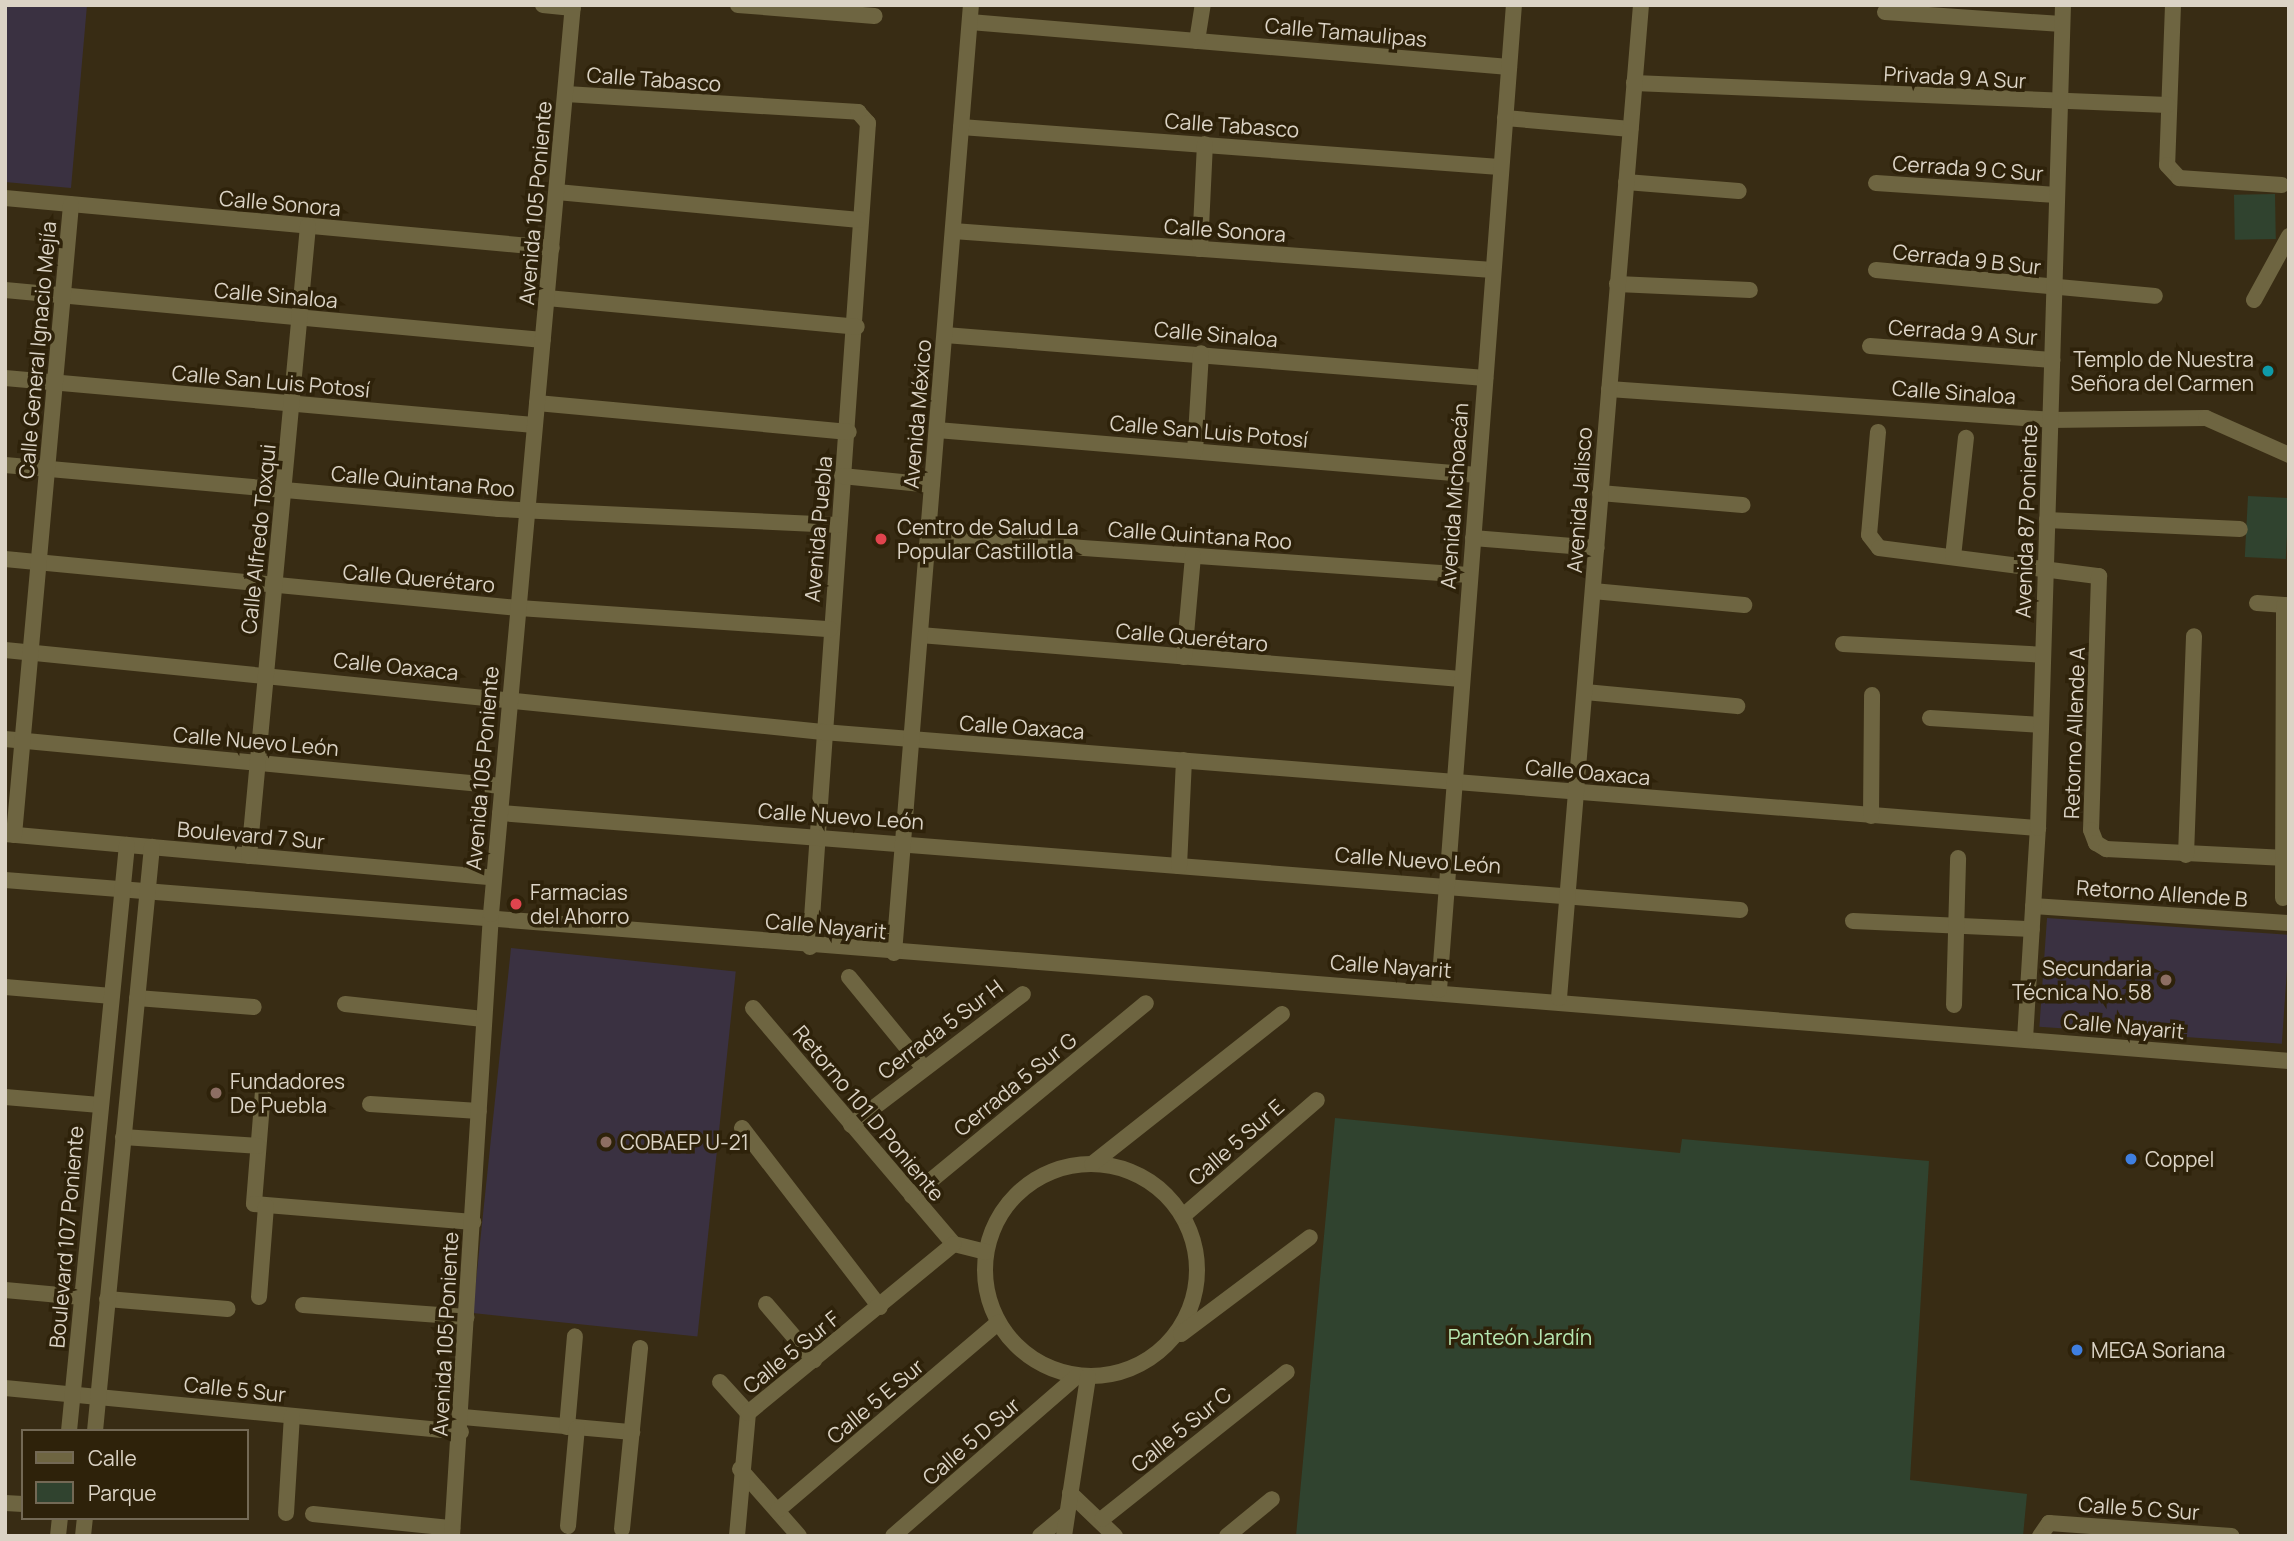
<!DOCTYPE html>
<html>
<head>
<meta charset="utf-8">
<style>
  body { margin:0 }
  #map { position:relative; width:2294px; height:1541px; overflow:hidden; background:#382c14; font-family:Manrope,sans-serif }
  div>[style] { position:absolute }
  .education>* { inset:0; background:#3a3141; transform-origin:0 0 }
  .green>* { inset:0; background:#30432f; transform-origin:0 0 }
  .minor>* { height:16px; margin:-8px; padding:0 8px; transform-origin:8px; border-radius:8px; background:#6e6541 }
  .minor>.ring { margin:-8px; padding:0; box-sizing:content-box; background:none; border:16px solid #6e6541; border-radius:50% }
  .dots>* { width:19px; height:19px; translate:-50% -50%; box-sizing:border-box; border:4px solid #2e220a; border-radius:50% }
  span { translate:-50% -50%; white-space:nowrap; text-align:center; line-height:1.15; -webkit-text-stroke:7px #2e220a; paint-order:stroke }
  .street-label { font-size:21px; color:#dbd3c5 }
  .poi-label { font-size:21px; color:#dbd3c5 }
  .right { translate:-100% -50%; text-align:right }
  .left { translate:0 -50%; text-align:left }
  .park-label { font-size:21px; color:#b6e7b1 }
  .frame { position:absolute; inset:0; border:7px solid #dbd3c5; pointer-events:none }
  .legend { position:absolute; left:21px; top:1429px; width:228px; height:91px; box-sizing:border-box; background:#2e220a; border:2px solid #736955; margin:0; padding:9px 12px; list-style:none; font-size:21px; color:#dbd3c5 }
  .legend li { display:flex; align-items:center; gap:14px; height:35px }
  .legend b { width:35px; border:2px solid #736955 }
</style>
</head>
<body>
<div id="map">
  <div class="education">
    <div style="clip-path:polygon(5px 5px,87px 5px,71px 188px,5px 182px)"></div>
    <div style="left:2047px;top:918px;width:243px;height:109px;rotate:4deg"></div>
    <div style="left:511px;top:948px;width:226px;height:367px;rotate:6deg"></div>
  </div>
  <div class="green">
    <div style="left:2275px;top:194px;width:45px;height:41px;rotate:89deg"></div>
    <div style="left:2248px;top:496px;width:41px;height:61px;rotate:3deg"></div>
    <div style="clip-path:polygon(1335px 1118px,1680px 1153px,1682px 1139px,1929px 1161px,1910px 1480px,2027px 1494px,2023px 1536px,1296px 1536px)"></div>
  </div>
  <div class="minor">
    <div style="left:543px;top:5px;width:30px;rotate:6deg"></div>
    <div style="left:738px;top:5px;width:137px;rotate:4.6deg"></div>
    <div style="left:2173px;top:5px;width:160px;rotate:92.1deg"></div>
    <div style="left:2167px;top:165px;width:18px;rotate:47deg"></div>
    <div style="left:2179px;top:178px;width:103px;rotate:3.9deg"></div>
    <div style="left:1885px;top:12px;width:177px;rotate:3.9deg"></div>
    <div style="left:970px;top:22px;width:541px;rotate:4.77deg"></div>
    <div style="left:1197px;top:41px;width:36px;rotate:-81deg"></div>
    <div style="left:1634px;top:83px;width:534px;rotate:2.36deg"></div>
    <div style="left:566px;top:94px;width:293px;rotate:3.5deg"></div>
    <div style="left:858px;top:112px;width:15px;rotate:48deg"></div>
    <div style="left:868px;top:123px;width:826px;rotate:94.03deg"></div>
    <div style="left:1505px;top:118px;width:126px;rotate:5deg"></div>
    <div style="left:961px;top:127px;width:540px;rotate:4.24deg"></div>
    <div style="left:1626px;top:182px;width:113px;rotate:4.6deg"></div>
    <div style="left:1876px;top:183px;width:181px;rotate:3.8deg"></div>
    <div style="left:557px;top:192px;width:304px;rotate:5.3deg"></div>
    <div style="left:5px;top:198px;width:549px;rotate:5.22deg"></div>
    <div style="left:953px;top:231px;width:541px;rotate:4.13deg"></div>
    <div style="left:1200px;top:249px;width:105px;rotate:-87.3deg"></div>
    <div style="left:1876px;top:270px;width:280px;rotate:5.3deg"></div>
    <div style="left:1617px;top:284px;width:133px;rotate:2.6deg"></div>
    <div style="left:5px;top:290px;width:540px;rotate:5.31deg"></div>
    <div style="left:547px;top:298px;width:311px;rotate:5.3deg"></div>
    <div style="left:2254px;top:300px;width:73px;rotate:-61.3deg"></div>
    <div style="left:945px;top:335px;width:542px;rotate:4.55deg"></div>
    <div style="left:1870px;top:346px;width:183px;rotate:4.4deg"></div>
    <div style="left:5px;top:378px;width:531px;rotate:5.08deg"></div>
    <div style="left:1609px;top:389px;width:442px;rotate:4deg"></div>
    <div style="left:2050px;top:420px;width:156px;rotate:-0.7deg"></div>
    <div style="left:2206px;top:418px;width:91px;rotate:24deg"></div>
    <div style="left:537px;top:403px;width:313px;rotate:5.3deg"></div>
    <div style="left:937px;top:430px;width:542px;rotate:4.76deg"></div>
    <div style="left:1878px;top:432px;width:103px;rotate:95deg"></div>
    <div style="left:1869px;top:535px;width:16px;rotate:52deg"></div>
    <div style="left:1879px;top:548px;width:222px;rotate:7.3deg"></div>
    <div style="left:2099px;top:576px;width:254px;rotate:91.8deg"></div>
    <div style="left:2091px;top:830px;width:14px;rotate:69deg"></div>
    <div style="left:2096px;top:843px;width:12px;rotate:31deg"></div>
    <div style="left:2106px;top:849px;width:175px;rotate:2.9deg"></div>
    <div style="left:1195px;top:451px;width:98px;rotate:-86.5deg"></div>
    <div style="left:5px;top:465px;width:496px;rotate:5.1deg"></div>
    <div style="left:499px;top:509px;width:339px;rotate:2.7deg"></div>
    <div style="left:842px;top:476px;width:90px;rotate:5.7deg"></div>
    <div style="left:1600px;top:493px;width:143px;rotate:4.8deg"></div>
    <div style="left:2047px;top:520px;width:193px;rotate:2.7deg"></div>
    <div style="left:928px;top:537px;width:542px;rotate:4.02deg"></div>
    <div style="left:1473px;top:538px;width:124px;rotate:4.6deg"></div>
    <div style="left:1953px;top:557px;width:120px;rotate:-83.8deg"></div>
    <div style="left:5px;top:559px;width:516px;rotate:5.45deg"></div>
    <div style="left:519px;top:608px;width:312px;rotate:3.9deg"></div>
    <div style="left:1593px;top:591px;width:152px;rotate:5.3deg"></div>
    <div style="left:2257px;top:603px;width:32px;rotate:4deg"></div>
    <div style="left:920px;top:635px;width:543px;rotate:4.65deg"></div>
    <div style="left:1843px;top:644px;width:200px;rotate:3.1deg"></div>
    <div style="left:5px;top:650px;width:822px;rotate:5.72deg"></div>
    <div style="left:823px;top:732px;width:1219px;rotate:4.52deg"></div>
    <div style="left:1184px;top:657px;width:101px;rotate:-84.9deg"></div>
    <div style="left:1585px;top:692px;width:153px;rotate:5.3deg"></div>
    <div style="left:1930px;top:718px;width:111px;rotate:3.6deg"></div>
    <div style="left:5px;top:739px;width:499px;rotate:5.4deg"></div>
    <div style="left:500px;top:813px;width:1244px;rotate:4.47deg"></div>
    <div style="left:1871px;top:816px;width:121px;rotate:-89.5deg"></div>
    <div style="left:5px;top:834px;width:491px;rotate:5.1deg"></div>
    <div style="left:14px;top:835px;width:633px;rotate:-84.83deg"></div>
    <div style="left:2186px;top:855px;width:219px;rotate:-87.9deg"></div>
    <div style="left:249px;top:856px;width:633px;rotate:-84.65deg"></div>
    <div style="left:1179px;top:866px;width:106px;rotate:-87.3deg"></div>
    <div style="left:5px;top:880px;width:2291px;rotate:4.53deg"></div>
    <div style="left:2283px;top:898px;width:293px;rotate:-89.8deg"></div>
    <div style="left:2033px;top:906px;width:257px;rotate:3.8deg"></div>
    <div style="left:1853px;top:921px;width:179px;rotate:2.6deg"></div>
    <div style="left:894px;top:953px;width:951px;rotate:-85.36deg"></div>
    <div style="left:849px;top:977px;width:115px;rotate:50.6deg"></div>
    <div style="left:5px;top:987px;width:107px;rotate:4.8deg"></div>
    <div style="left:1439px;top:990px;width:988px;rotate:-85.65deg"></div>
    <div style="left:137px;top:998px;width:117px;rotate:4.4deg"></div>
    <div style="left:1559px;top:998px;width:996px;rotate:-85.28deg"></div>
    <div style="left:345px;top:1004px;width:139px;rotate:6.2deg"></div>
    <div style="left:1954px;top:1005px;width:147px;rotate:-88.4deg"></div>
    <div style="left:753px;top:1008px;width:310px;rotate:49.6deg"></div>
    <div style="left:2025px;top:1039px;width:211px;rotate:-86.5deg"></div>
    <div style="left:2038px;top:828px;width:823px;rotate:-88.26deg"></div>
    <div style="left:263px;top:1091px;width:113px;rotate:94.6deg"></div>
    <div style="left:254px;top:1204px;width:220px;rotate:4.7deg"></div>
    <div style="left:5px;top:1097px;width:95px;rotate:4.8deg"></div>
    <div style="left:370px;top:1104px;width:109px;rotate:3.7deg"></div>
    <div style="left:851px;top:1125px;width:216px;rotate:-37.3deg"></div>
    <div style="left:742px;top:1128px;width:226px;rotate:52.4deg"></div>
    <div style="left:123px;top:1137px;width:135px;rotate:3.8deg"></div>
    <div class="ring" style="left:985px;top:1164px;width:196px;height:196px"></div>
    <div style="left:1092px;top:1164px;width:242px;rotate:-38.3deg"></div>
    <div style="left:912px;top:1196px;width:303px;rotate:-39.5deg"></div>
    <div style="left:1183px;top:1216px;width:177px;rotate:-40.9deg"></div>
    <div style="left:954px;top:1244px;width:33px;rotate:14deg"></div>
    <div style="left:5px;top:1290px;width:77px;rotate:5.2deg"></div>
    <div style="left:259px;top:1297px;width:91px;rotate:-85.6deg"></div>
    <div style="left:107px;top:1299px;width:121px;rotate:4.7deg"></div>
    <div style="left:766px;top:1304px;width:74px;rotate:49.4deg"></div>
    <div style="left:303px;top:1305px;width:164px;rotate:4.2deg"></div>
    <div style="left:1181px;top:1334px;width:161px;rotate:-36.9deg"></div>
    <div style="left:720px;top:1382px;width:42px;rotate:47.9deg"></div>
    <div style="left:5px;top:1388px;width:458px;rotate:5.5deg"></div>
    <div style="left:463px;top:1417px;width:170px;rotate:5.1deg"></div>
    <div style="left:567px;top:1427px;width:91px;rotate:-85deg"></div>
    <div style="left:69px;top:1431px;width:589px;rotate:-84.35deg"></div>
    <div style="left:95px;top:1431px;width:587px;rotate:-84.43deg"></div>
    <div style="left:740px;top:1469px;width:89px;rotate:48.6deg"></div>
    <div style="left:1070px;top:1493px;width:62px;rotate:43.7deg"></div>
    <div style="left:5px;top:1503px;width:18px;rotate:3deg"></div>
    <div style="left:778px;top:1510px;width:289px;rotate:-40.4deg"></div>
    <div style="left:286px;top:1513px;width:97px;rotate:-86.5deg"></div>
    <div style="left:313px;top:1514px;width:140px;rotate:5.8deg"></div>
    <div style="left:1102px;top:1519px;width:236px;rotate:-38.5deg"></div>
    <div style="left:568px;top:1526px;width:98px;rotate:-84.8deg"></div>
    <div style="left:622px;top:1529px;width:182px;rotate:-84.3deg"></div>
    <div style="left:58px;top:1536px;width:18px;rotate:-84deg"></div>
    <div style="left:83px;top:1536px;width:18px;rotate:-84deg"></div>
    <div style="left:452px;top:1536px;width:623px;rotate:-86.41deg"></div>
    <div style="left:491px;top:914px;width:913px;rotate:-84.85deg"></div>
    <div style="left:737px;top:1536px;width:123px;rotate:-84.9deg"></div>
    <div style="left:748px;top:1413px;width:266px;rotate:-39.4deg"></div>
    <div style="left:893px;top:1536px;width:244px;rotate:-41deg"></div>
    <div style="left:1040px;top:1536px;width:33px;rotate:-40deg"></div>
    <div style="left:1064px;top:1536px;width:161px;rotate:-81.4deg"></div>
    <div style="left:1227px;top:1536px;width:58px;rotate:-39.4deg"></div>
    <div style="left:2040px;top:1536px;width:16px;rotate:-55deg"></div>
    <div style="left:2049px;top:1523px;width:183px;rotate:4.1deg"></div>
  </div>
  <div class="dots">
    <div style="left:2268px;top:371px;background:#0f9aa8"></div>
    <div style="left:881px;top:539px;background:#e0444e"></div>
    <div style="left:516px;top:904px;background:#e0444e"></div>
    <div style="left:2166px;top:980px;background:#8d6e63"></div>
    <div style="left:216px;top:1093px;background:#8d6e63"></div>
    <div style="left:606px;top:1142px;background:#8d6e63"></div>
    <div style="left:2131px;top:1159px;background:#3f7fe0"></div>
    <div style="left:2077px;top:1350px;background:#3f7fe0"></div>
  </div>
  <div class="street-label">
    <span style="left:1346px;top:32px;rotate:5deg">Calle Tamaulipas</span>
    <span style="left:1955px;top:77px;rotate:3deg">Privada 9 A Sur</span>
    <span style="left:654px;top:79px;rotate:4deg">Calle Tabasco</span>
    <span style="left:1232px;top:125px;rotate:4deg">Calle Tabasco</span>
    <span style="left:1968px;top:168px;rotate:4deg">Cerrada 9 C Sur</span>
    <span style="left:280px;top:203px;rotate:5deg">Calle Sonora</span>
    <span style="left:535px;top:203px;rotate:-85deg">Avenida 105 Poniente</span>
    <span style="left:1225px;top:230px;rotate:4deg">Calle Sonora</span>
    <span style="left:1967px;top:259px;rotate:6deg">Cerrada 9 B Sur</span>
    <span style="left:276px;top:295px;rotate:5deg">Calle Sinaloa</span>
    <span style="left:1963px;top:332px;rotate:4deg">Cerrada 9 A Sur</span>
    <span style="left:1216px;top:334px;rotate:5deg">Calle Sinaloa</span>
    <span style="left:37px;top:350px;rotate:-85deg">Calle General Ignacio Mejía</span>
    <span style="left:271px;top:381px;rotate:5deg">Calle San Luis Potosí</span>
    <span style="left:1954px;top:392px;rotate:4deg">Calle Sinaloa</span>
    <span style="left:917px;top:414px;rotate:-85deg">Avenida México</span>
    <span style="left:1209px;top:431px;rotate:5deg">Calle San Luis Potosí</span>
    <span style="left:423px;top:481px;rotate:5deg">Calle Quintana Roo</span>
    <span style="left:1454px;top:496px;rotate:-86deg">Avenida Michoacán</span>
    <span style="left:1579px;top:500px;rotate:-86deg">Avenida Jalisco</span>
    <span style="left:2026px;top:521px;rotate:-88deg">Avenida 87 Poniente</span>
    <span style="left:818px;top:529px;rotate:-85deg">Avenida Puebla</span>
    <span style="left:1200px;top:535px;rotate:4deg">Calle Quintana Roo</span>
    <span style="left:258px;top:539px;rotate:-84deg">Calle Alfredo Toxqui</span>
    <span style="left:419px;top:578px;rotate:5deg">Calle Querétaro</span>
    <span style="left:1192px;top:637px;rotate:5deg">Calle Querétaro</span>
    <span style="left:396px;top:666px;rotate:6deg">Calle Oaxaca</span>
    <span style="left:1022px;top:727px;rotate:4deg">Calle Oaxaca</span>
    <span style="left:2074px;top:733px;rotate:-88deg">Retorno Allende A</span>
    <span style="left:256px;top:741px;rotate:5deg">Calle Nuevo León</span>
    <span style="left:482px;top:768px;rotate:-85deg">Avenida 105 Poniente</span>
    <span style="left:1588px;top:772px;rotate:5deg">Calle Oaxaca</span>
    <span style="left:841px;top:816px;rotate:4deg">Calle Nuevo León</span>
    <span style="left:251px;top:835px;rotate:5deg">Boulevard 7 Sur</span>
    <span style="left:1418px;top:860px;rotate:4deg">Calle Nuevo León</span>
    <span style="left:2162px;top:893px;rotate:4deg">Retorno Allende B</span>
    <span style="left:826px;top:926px;rotate:5deg">Calle Nayarit</span>
    <span style="left:1391px;top:966px;rotate:4deg">Calle Nayarit</span>
    <span style="left:2124px;top:1026px;rotate:5deg">Calle Nayarit</span>
    <span style="left:940px;top:1029px;rotate:-37deg">Cerrada 5 Sur H</span>
    <span style="left:1015px;top:1084px;rotate:-39deg">Cerrada 5 Sur G</span>
    <span style="left:869px;top:1113px;rotate:50deg">Retorno 101 D Poniente</span>
    <span style="left:1236px;top:1142px;rotate:-41deg">Calle 5 Sur E</span>
    <span style="left:66px;top:1237px;rotate:-85deg">Boulevard 107 Poniente</span>
    <span style="left:445px;top:1334px;rotate:-87deg">Avenida 105 Poniente</span>
    <span style="left:791px;top:1352px;rotate:-39deg">Calle 5 Sur F</span>
    <span style="left:235px;top:1389px;rotate:6deg">Calle 5 Sur</span>
    <span style="left:875px;top:1401px;rotate:-40deg">Calle 5 E Sur</span>
    <span style="left:1181px;top:1429px;rotate:-39deg">Calle 5 Sur C</span>
    <span style="left:971px;top:1441px;rotate:-41deg">Calle 5 D Sur</span>
    <span style="left:2139px;top:1508px;rotate:4deg">Calle 5 C Sur</span>
  </div>
  <div class="poi-label">
    <span class="right" style="left:2254px;top:371px">Templo de Nuestra<br>Señora del Carmen</span>
    <span class="left" style="left:897px;top:539px">Centro de Salud La<br>Popular Castillotla</span>
    <span class="left" style="left:530px;top:904px">Farmacias<br>del Ahorro</span>
    <span class="right" style="left:2152px;top:980px">Secundaria<br>Técnica No. 58</span>
    <span class="left" style="left:230px;top:1093px">Fundadores<br>De Puebla</span>
    <span class="left" style="left:620px;top:1142px">COBAEP U-21</span>
    <span class="left" style="left:2145px;top:1159px">Coppel</span>
    <span class="left" style="left:2091px;top:1350px">MEGA Soriana</span>
  </div>
  <div class="park-label">
    <span style="left:1520px;top:1337px">Panteón Jardín</span>
  </div>
  <div class="frame"></div>
  <ul class="legend">
  <li><b style="height:9px;background:#6e6541"></b>Calle</li>
  <li><b style="height:19px;background:#30432f"></b>Parque</li>
  </ul>
</div>
</body>
</html>
